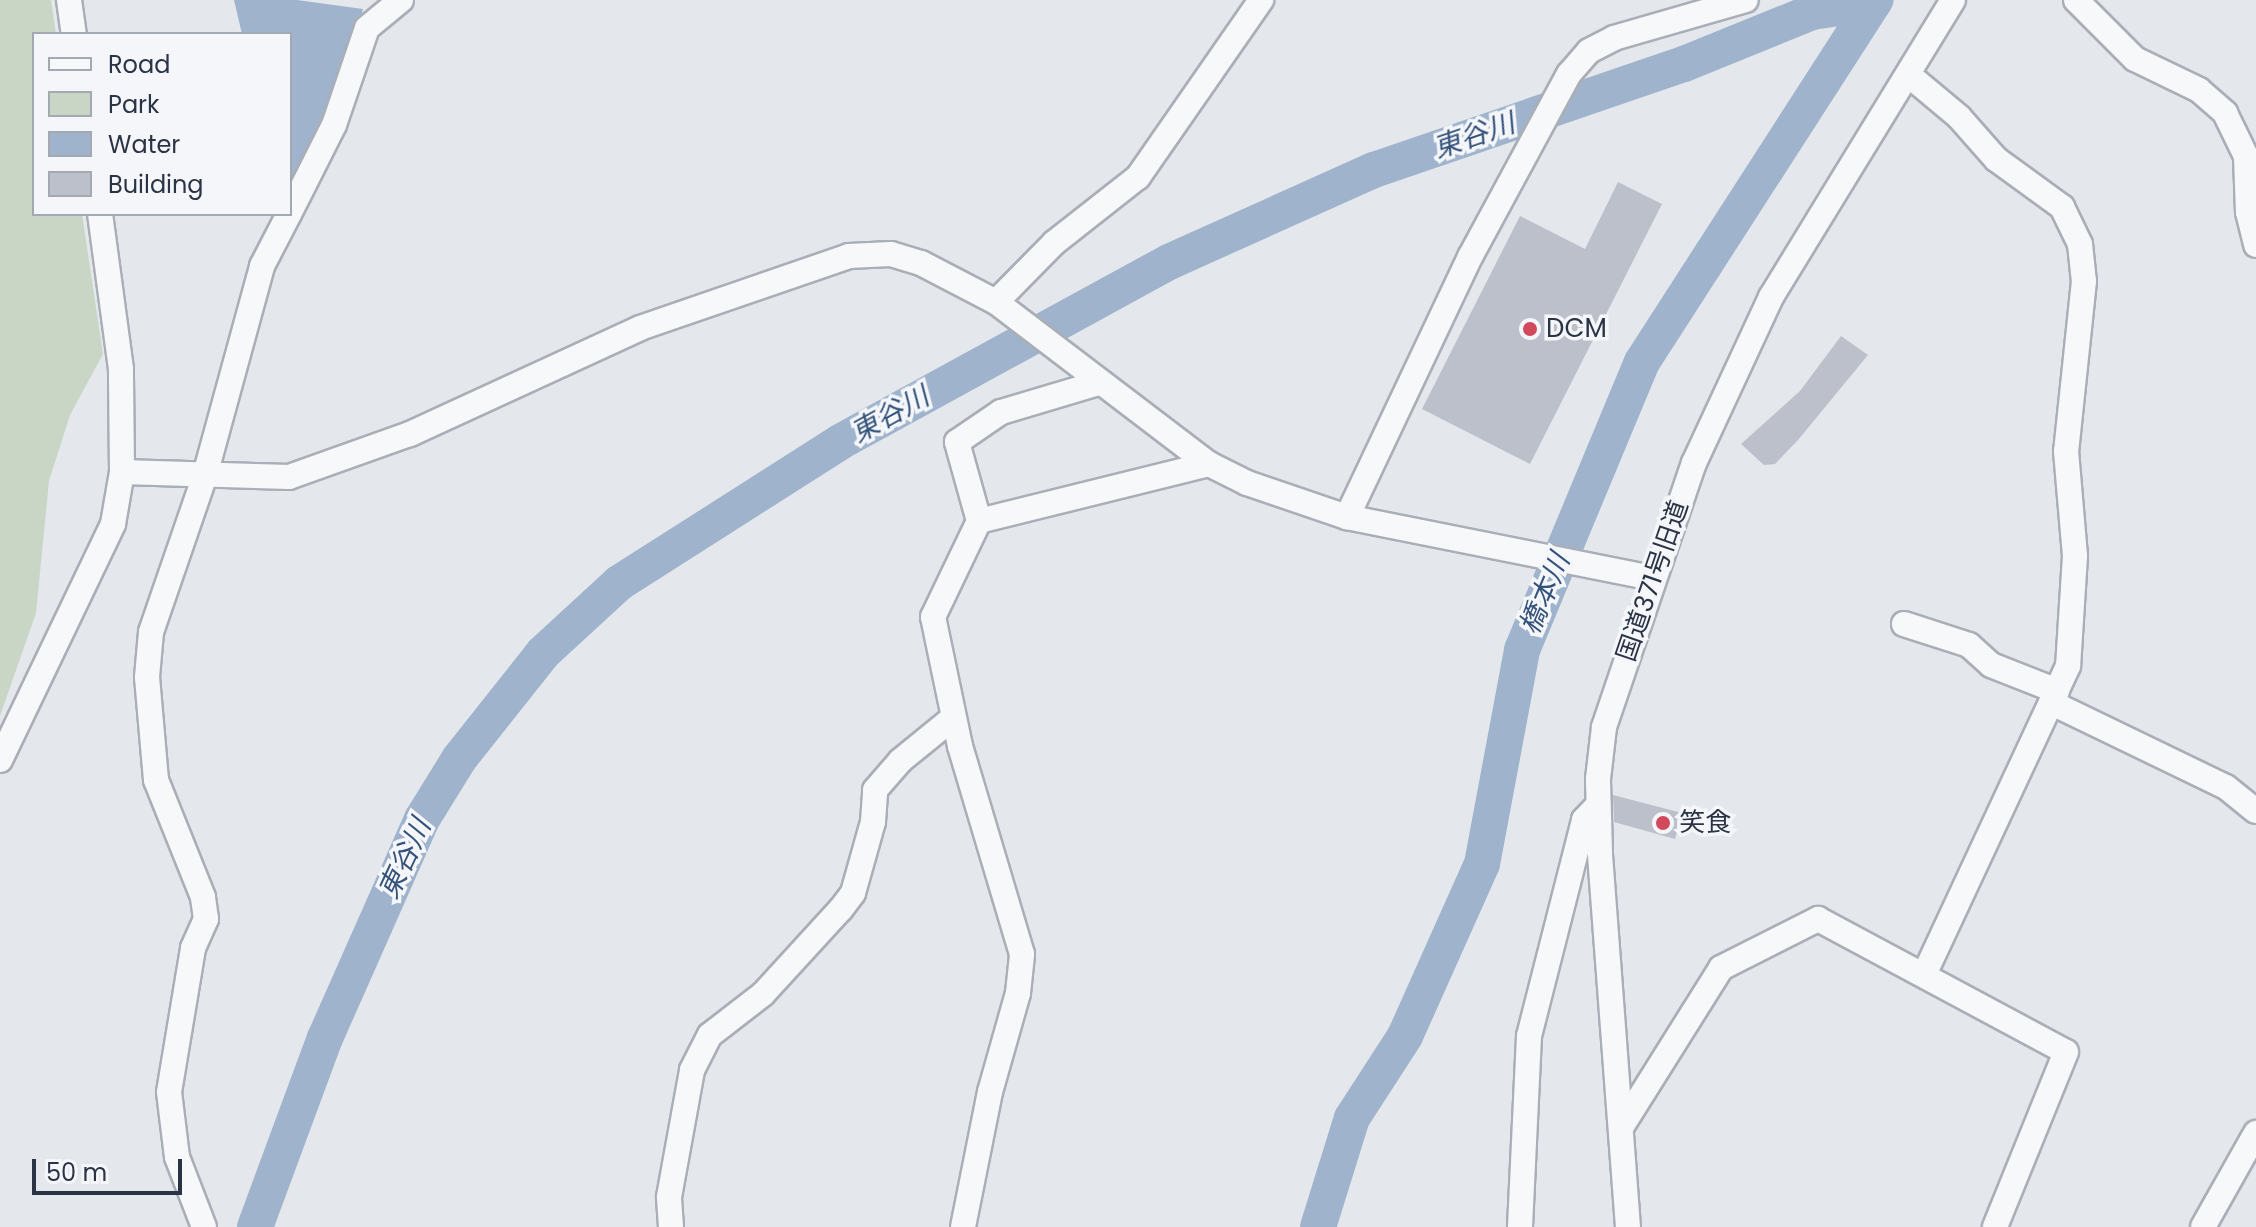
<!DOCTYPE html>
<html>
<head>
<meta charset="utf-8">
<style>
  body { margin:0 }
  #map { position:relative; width:2256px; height:1227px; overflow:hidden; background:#e4e7ec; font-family:Poppins,"Noto Sans JP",sans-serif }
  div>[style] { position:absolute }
  .green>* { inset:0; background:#c9d6c5 }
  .water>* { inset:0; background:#9fb4cc }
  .river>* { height:36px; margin:-18px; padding:0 18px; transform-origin:18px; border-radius:18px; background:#9fb4cc }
  .building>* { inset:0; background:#bbc0ca }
  .roads { filter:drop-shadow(2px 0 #a9aeb7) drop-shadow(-2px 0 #a9aeb7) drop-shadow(0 2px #a9aeb7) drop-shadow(0 -2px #a9aeb7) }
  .minor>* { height:24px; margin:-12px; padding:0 12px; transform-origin:12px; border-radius:12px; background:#f7f8fa }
  .dots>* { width:22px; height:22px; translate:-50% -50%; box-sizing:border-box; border:4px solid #f4f6f9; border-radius:50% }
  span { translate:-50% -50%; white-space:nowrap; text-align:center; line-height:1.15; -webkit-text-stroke:7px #f4f6f9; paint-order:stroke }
  .poi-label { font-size:26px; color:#2b3445 }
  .left { translate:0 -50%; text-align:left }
  .street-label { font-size:26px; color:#2b3445 }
  .water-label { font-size:28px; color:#34527a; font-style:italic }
  .legend { position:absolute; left:32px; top:32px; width:260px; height:184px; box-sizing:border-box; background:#f4f6f9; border:2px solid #a4a8b1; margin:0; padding:10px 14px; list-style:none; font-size:24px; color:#2b3445 }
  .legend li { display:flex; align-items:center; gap:16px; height:40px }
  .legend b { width:40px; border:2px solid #a4a8b1 }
  .scale { position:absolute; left:32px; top:1159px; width:150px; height:36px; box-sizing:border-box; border:4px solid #2b3445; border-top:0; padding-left:10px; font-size:24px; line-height:28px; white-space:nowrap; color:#2b3445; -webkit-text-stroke:6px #f4f6f9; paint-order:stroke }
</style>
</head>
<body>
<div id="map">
  <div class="green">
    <div style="clip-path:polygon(0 0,51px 0,56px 34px,34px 34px,34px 214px,82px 214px,103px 354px,70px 415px,49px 481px,36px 613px,0 716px)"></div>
  </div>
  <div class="water">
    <div style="clip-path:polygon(234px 0,297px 0,363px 9px,333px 109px,299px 181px,290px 174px,290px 34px,242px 34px)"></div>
  </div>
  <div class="river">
    <div style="left:255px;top:1227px;width:202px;rotate:-69.7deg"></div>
    <div style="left:325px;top:1038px;width:240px;rotate:-66.1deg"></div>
    <div style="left:422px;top:819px;width:70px;rotate:-58.3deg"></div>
    <div style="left:459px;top:759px;width:135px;rotate:-51.6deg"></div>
    <div style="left:543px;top:653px;width:103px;rotate:-42.6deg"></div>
    <div style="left:619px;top:583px;width:262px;rotate:-32.5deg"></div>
    <div style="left:840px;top:442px;width:375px;rotate:-28.7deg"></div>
    <div style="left:1169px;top:262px;width:225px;rotate:-24.2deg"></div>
    <div style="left:1374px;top:170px;width:328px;rotate:-18.9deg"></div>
    <div style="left:1684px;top:64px;width:138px;rotate:-22.1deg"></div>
    <div style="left:1812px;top:12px;width:62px;rotate:-8.4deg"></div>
    <div style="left:1318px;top:1227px;width:114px;rotate:-72.7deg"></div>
    <div style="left:1352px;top:1118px;width:98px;rotate:-57.1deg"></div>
    <div style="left:1405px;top:1036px;width:188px;rotate:-65.9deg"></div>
    <div style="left:1482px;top:864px;width:218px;rotate:-79.4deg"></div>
    <div style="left:1522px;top:650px;width:312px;rotate:-67.4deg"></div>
    <div style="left:1642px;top:362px;width:431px;rotate:-57.2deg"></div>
  </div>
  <div class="building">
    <div style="clip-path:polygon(1618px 182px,1662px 204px,1530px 464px,1422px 409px,1520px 216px,1585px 249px)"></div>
    <div style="clip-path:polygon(1841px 336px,1868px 355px,1798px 440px,1775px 464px,1764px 465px,1741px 444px,1800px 391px)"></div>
    <div style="clip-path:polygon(1613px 795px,1682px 813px,1675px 839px,1614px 822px)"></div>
  </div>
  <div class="roads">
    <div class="minor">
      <div style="left:69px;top:0;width:34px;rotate:82deg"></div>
      <div style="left:2076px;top:0;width:83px;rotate:45deg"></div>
      <div style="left:2135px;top:59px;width:71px;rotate:25.8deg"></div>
      <div style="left:2199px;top:90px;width:35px;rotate:41deg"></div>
      <div style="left:2225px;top:113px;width:48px;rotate:64deg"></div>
      <div style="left:2246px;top:156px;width:56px;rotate:88deg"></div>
      <div style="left:2248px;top:212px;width:34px;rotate:76deg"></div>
      <div style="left:1910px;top:76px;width:64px;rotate:39.9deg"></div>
      <div style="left:1959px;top:117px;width:56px;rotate:48.6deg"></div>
      <div style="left:1996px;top:159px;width:82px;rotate:36deg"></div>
      <div style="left:2062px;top:207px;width:41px;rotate:64.1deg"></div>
      <div style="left:2080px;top:244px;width:37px;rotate:84deg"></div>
      <div style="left:2084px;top:281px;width:171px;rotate:96deg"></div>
      <div style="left:2066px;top:451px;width:105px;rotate:85.1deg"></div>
      <div style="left:2075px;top:556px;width:110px;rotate:93.6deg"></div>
      <div style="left:2068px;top:666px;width:338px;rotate:115deg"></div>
      <div style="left:290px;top:212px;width:97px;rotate:-63.2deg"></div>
      <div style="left:334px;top:125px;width:102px;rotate:-71.2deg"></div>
      <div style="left:367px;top:28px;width:44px;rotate:-39.5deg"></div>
      <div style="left:996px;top:302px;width:83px;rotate:-45.5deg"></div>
      <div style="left:1054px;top:243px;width:107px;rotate:-38.2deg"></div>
      <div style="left:1138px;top:177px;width:216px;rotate:-55.2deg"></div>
      <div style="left:122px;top:472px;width:167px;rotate:1.7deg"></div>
      <div style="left:289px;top:477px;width:128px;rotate:-19.6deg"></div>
      <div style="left:410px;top:434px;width:253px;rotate:-24.7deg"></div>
      <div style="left:640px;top:328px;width:221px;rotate:-19deg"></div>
      <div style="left:849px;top:256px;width:42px;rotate:-2.7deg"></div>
      <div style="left:891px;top:254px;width:31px;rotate:17deg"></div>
      <div style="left:921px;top:263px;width:85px;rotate:27.5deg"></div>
      <div style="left:996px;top:302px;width:268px;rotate:37.3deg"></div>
      <div style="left:1209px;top:464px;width:42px;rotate:26.6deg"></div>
      <div style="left:1247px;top:483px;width:106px;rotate:18.8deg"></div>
      <div style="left:1347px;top:517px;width:312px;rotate:11.3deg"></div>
      <div style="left:1347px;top:517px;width:288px;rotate:-64.7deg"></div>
      <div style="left:1470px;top:257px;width:208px;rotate:-61.6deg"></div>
      <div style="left:1569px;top:74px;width:30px;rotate:-49deg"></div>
      <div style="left:1589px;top:51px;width:28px;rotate:-27deg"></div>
      <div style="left:1614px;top:38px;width:137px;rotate:-16.1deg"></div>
      <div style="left:979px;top:521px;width:82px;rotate:-105.6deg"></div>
      <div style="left:957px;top:442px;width:53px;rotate:-34.3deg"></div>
      <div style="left:1001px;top:412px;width:101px;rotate:-16.6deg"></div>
      <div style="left:1904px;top:624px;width:68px;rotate:17.9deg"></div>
      <div style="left:1969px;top:645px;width:30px;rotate:42deg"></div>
      <div style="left:1991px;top:665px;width:71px;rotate:21.5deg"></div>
      <div style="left:2052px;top:703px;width:193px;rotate:25.8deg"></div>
      <div style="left:2226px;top:787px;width:38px;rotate:39deg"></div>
      <div style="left:0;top:760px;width:262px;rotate:-64.4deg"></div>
      <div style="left:113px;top:524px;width:53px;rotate:-80.2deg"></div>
      <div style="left:122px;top:472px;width:103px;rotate:-90.6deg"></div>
      <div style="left:121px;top:369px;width:156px;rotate:-97.7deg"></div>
      <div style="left:1622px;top:1126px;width:186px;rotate:-57.9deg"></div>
      <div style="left:1721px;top:968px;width:109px;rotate:-26.8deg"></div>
      <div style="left:1818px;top:919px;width:281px;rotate:28.2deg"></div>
      <div style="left:2066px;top:1052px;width:189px;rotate:112.1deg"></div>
      <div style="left:204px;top:1227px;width:75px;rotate:-111.1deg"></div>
      <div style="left:177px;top:1157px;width:65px;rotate:-97deg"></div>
      <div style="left:169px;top:1092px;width:146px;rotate:-80.5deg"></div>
      <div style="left:193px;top:948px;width:32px;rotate:-66deg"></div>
      <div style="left:206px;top:919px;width:22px;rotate:-98deg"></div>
      <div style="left:203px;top:897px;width:126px;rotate:-111.9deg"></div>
      <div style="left:156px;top:780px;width:103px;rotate:-95deg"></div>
      <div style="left:147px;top:677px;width:45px;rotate:-84.9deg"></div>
      <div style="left:151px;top:632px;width:166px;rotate:-71deg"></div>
      <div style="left:205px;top:475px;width:217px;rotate:-74.7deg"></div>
      <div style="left:262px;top:266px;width:59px;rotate:-62.6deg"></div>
      <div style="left:671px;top:1227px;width:30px;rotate:-94deg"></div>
      <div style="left:669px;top:1197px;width:129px;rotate:-79.7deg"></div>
      <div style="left:692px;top:1070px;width:39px;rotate:-63deg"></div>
      <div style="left:710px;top:1035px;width:67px;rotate:-37.7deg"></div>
      <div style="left:763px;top:994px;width:115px;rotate:-47.5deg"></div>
      <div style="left:841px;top:909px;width:20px;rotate:-53deg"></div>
      <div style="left:853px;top:893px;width:74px;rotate:-74.3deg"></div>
      <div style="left:873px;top:822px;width:32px;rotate:-86deg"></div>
      <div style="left:875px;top:790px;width:38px;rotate:-49deg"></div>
      <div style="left:900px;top:761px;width:68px;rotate:-39.1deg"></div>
      <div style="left:963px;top:1227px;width:138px;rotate:-78.7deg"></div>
      <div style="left:990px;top:1092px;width:103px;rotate:-74.2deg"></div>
      <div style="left:1018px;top:993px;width:39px;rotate:-84deg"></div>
      <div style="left:1022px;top:954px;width:217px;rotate:-106.6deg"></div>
      <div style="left:960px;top:746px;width:132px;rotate:-101.8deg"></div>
      <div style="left:933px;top:617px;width:106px;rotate:-64.4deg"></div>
      <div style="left:979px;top:521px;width:237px;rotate:-13.9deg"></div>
      <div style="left:1520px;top:1227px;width:191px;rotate:-87.3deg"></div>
      <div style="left:1529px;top:1036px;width:223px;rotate:-75.7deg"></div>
      <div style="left:1584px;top:820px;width:21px;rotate:-47deg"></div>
      <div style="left:1628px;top:1227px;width:376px;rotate:-94.3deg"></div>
      <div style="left:1600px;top:852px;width:73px;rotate:-91.6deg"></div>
      <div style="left:1598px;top:779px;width:52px;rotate:-83.4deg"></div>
      <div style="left:1604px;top:727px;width:279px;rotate:-71.2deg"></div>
      <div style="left:1694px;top:463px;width:183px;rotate:-65.1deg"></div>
      <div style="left:1771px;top:297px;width:348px;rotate:-58.5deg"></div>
      <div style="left:2203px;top:1227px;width:108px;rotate:-60.6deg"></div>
    </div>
  </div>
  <div class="dots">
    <div style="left:1530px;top:329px;background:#d1495b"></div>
    <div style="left:1663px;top:823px;background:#d1495b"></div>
  </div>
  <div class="poi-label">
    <span class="left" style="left:1546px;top:329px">DCM</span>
    <span class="left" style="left:1679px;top:823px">笑食</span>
  </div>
  <div class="street-label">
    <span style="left:1653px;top:581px;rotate:-71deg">国道371号旧道</span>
  </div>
  <div class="water-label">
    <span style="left:1474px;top:136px;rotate:-19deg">東谷川</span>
    <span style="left:890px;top:415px;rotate:-29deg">東谷川</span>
    <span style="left:1545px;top:594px;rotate:-67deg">橋本川</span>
    <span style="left:405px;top:859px;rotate:-65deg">東谷川</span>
  </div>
  <ul class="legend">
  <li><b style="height:10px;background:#f7f8fa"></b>Road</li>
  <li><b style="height:22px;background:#c9d6c5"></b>Park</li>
  <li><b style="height:22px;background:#9fb4cc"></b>Water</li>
  <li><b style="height:22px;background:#bbc0ca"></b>Building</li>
  </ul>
  <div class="scale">50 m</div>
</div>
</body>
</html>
